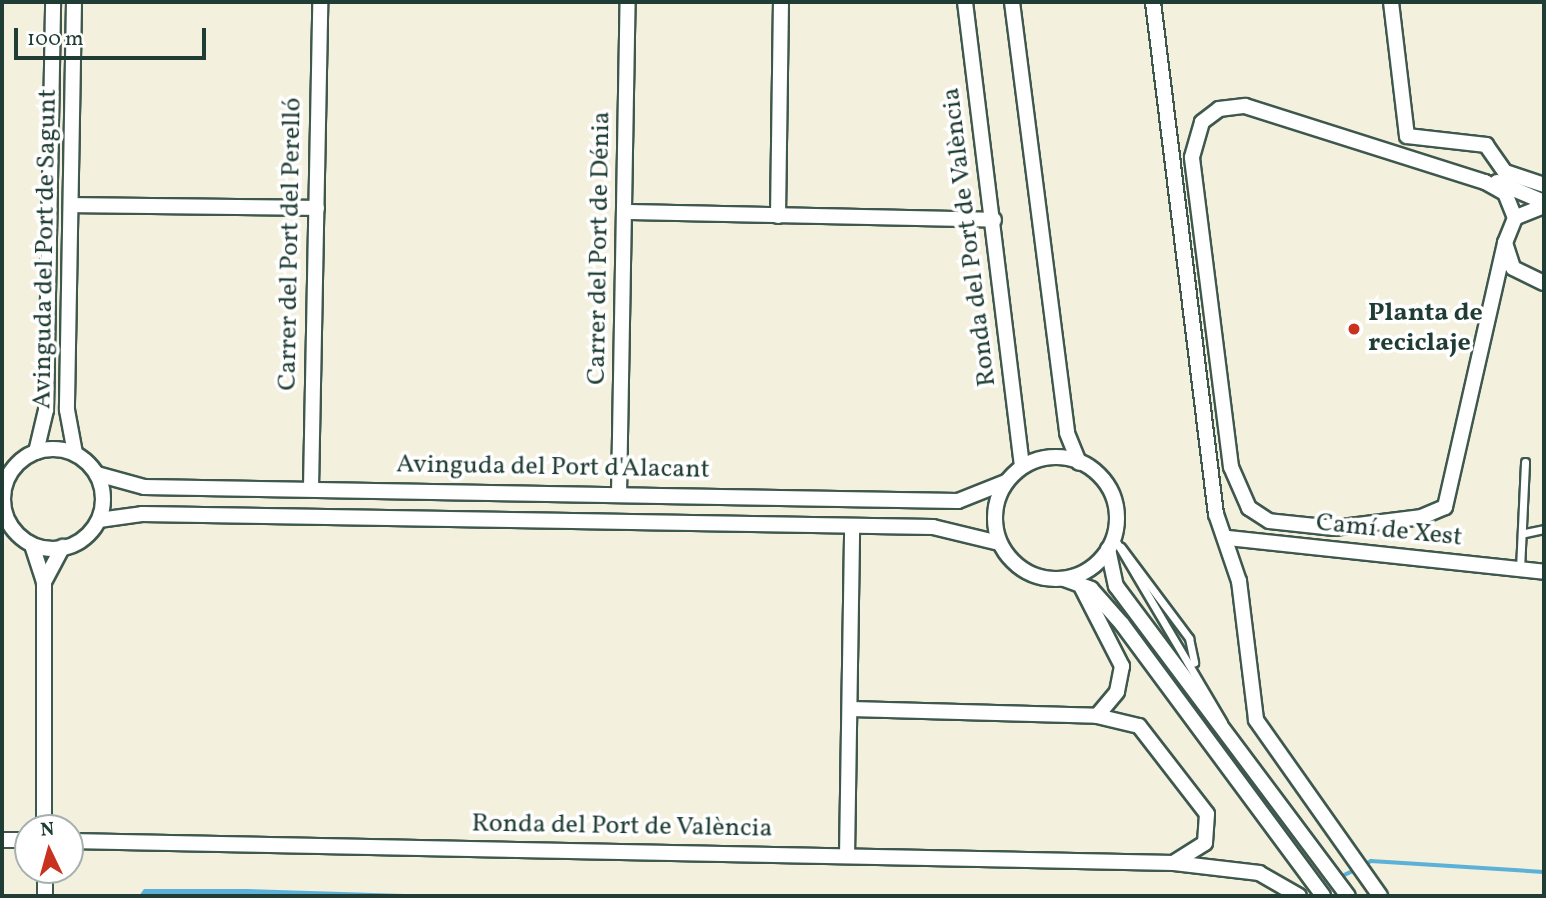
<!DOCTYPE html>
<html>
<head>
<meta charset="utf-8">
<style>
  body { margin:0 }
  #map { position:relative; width:1546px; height:898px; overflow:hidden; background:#f3f0de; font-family:Vollkorn,serif }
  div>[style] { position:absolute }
  .water>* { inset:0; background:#5cb1d8 }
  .stream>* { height:3.5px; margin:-1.75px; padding:0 1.75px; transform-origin:1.75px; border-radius:1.75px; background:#5cb1d8 }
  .roads { filter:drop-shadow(2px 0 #3f584e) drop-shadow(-2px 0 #3f584e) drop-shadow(0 2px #3f584e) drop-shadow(0 -2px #3f584e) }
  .lane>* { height:7px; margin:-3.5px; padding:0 3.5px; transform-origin:3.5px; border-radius:3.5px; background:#fff }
  .street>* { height:14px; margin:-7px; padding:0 7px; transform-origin:7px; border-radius:7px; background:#fff }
  .street>.ring { margin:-7px; padding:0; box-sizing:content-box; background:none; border:14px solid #fff; border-radius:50% }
  .dots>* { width:19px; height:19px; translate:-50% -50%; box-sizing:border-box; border:4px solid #fff; border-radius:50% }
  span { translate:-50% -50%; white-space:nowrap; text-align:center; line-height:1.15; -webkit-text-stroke:7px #fff; paint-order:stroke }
  .street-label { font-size:26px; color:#1f3d34 }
  .poi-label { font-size:26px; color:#1f3d34; font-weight:700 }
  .left { translate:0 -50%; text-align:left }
  .frame { position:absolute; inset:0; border:4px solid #1f3d34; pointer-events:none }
  .north { position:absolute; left:14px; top:814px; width:70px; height:70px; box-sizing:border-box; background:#fff; border:2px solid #a5b1ae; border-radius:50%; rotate:355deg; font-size:19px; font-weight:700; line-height:28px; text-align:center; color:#1f3d34 }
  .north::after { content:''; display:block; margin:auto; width:24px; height:32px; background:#c8321e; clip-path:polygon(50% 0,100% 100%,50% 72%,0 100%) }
  .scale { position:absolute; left:14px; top:28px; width:192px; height:32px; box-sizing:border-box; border:4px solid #1f3d34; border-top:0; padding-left:9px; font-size:21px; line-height:24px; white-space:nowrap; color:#1f3d34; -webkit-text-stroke:5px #fff; paint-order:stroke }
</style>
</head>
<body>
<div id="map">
  <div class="water">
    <div style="clip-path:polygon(144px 889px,247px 889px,468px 896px,139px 896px)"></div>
  </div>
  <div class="stream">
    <div style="left:1362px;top:866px;width:10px;rotate:-29deg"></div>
    <div style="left:1371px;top:861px;width:173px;rotate:3.6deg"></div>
    <div style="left:1340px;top:877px;width:17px;rotate:-25deg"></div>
  </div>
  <div class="roads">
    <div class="lane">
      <div style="left:1525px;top:533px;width:19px;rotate:-12deg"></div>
      <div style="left:1114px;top:538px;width:214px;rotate:59.4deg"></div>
      <div style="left:1121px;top:547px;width:114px;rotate:53.2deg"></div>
      <div style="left:1189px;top:638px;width:25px;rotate:78deg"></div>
      <div style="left:1520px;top:569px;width:107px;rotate:-87.3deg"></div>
    </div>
    <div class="street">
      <div style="left:74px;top:2px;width:408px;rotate:91deg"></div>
      <div style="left:67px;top:410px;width:44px;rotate:79.5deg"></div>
      <div style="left:965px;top:2px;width:468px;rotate:83deg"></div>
      <div style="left:1012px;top:2px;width:434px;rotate:82.7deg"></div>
      <div style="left:1067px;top:433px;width:32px;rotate:68deg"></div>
      <div style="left:1153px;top:2px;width:516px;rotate:82.99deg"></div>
      <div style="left:1216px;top:514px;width:71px;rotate:71.1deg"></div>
      <div style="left:1239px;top:581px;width:140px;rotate:83deg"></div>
      <div style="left:1256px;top:720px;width:215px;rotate:54.8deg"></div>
      <div style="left:1391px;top:2px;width:135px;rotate:83.2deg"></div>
      <div style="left:1407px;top:136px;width:80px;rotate:6.5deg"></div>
      <div style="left:1486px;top:145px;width:33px;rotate:55deg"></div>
      <div style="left:1505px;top:172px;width:41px;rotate:18.4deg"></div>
      <div style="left:1497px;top:182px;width:51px;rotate:23.1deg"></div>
      <div style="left:71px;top:205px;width:246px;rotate:0.7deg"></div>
      <div style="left:1544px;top:206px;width:31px;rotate:158deg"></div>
      <div style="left:1515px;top:218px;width:27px;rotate:112deg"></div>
      <div style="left:1505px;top:243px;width:26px;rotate:72deg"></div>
      <div style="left:1513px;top:268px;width:34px;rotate:26deg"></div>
      <div style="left:625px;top:212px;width:369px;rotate:1.2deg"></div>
      <div style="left:778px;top:216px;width:214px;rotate:-89.2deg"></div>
      <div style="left:1505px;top:243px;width:271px;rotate:102.8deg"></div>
      <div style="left:1445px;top:507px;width:25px;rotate:157deg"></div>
      <div style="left:1422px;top:517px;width:89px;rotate:172.9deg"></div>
      <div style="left:1334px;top:528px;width:65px;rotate:-173.9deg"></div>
      <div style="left:1269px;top:521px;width:24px;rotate:-147deg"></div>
      <div style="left:1249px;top:508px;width:45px;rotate:-113.7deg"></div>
      <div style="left:1231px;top:467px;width:312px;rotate:-97.2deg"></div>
      <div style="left:1192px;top:157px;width:36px;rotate:-74deg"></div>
      <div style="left:1202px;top:122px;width:21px;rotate:-37deg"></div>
      <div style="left:1219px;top:109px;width:26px;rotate:-7deg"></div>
      <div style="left:1245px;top:106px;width:252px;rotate:17.6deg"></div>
      <div style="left:1485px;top:182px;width:23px;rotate:29deg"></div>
      <div style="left:1505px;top:193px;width:27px;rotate:68deg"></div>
      <div class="ring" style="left:3px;top:449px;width:86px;height:86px"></div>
      <div style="left:36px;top:452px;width:43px;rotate:-76.6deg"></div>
      <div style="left:46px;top:410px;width:408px;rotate:-89deg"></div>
      <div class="ring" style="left:995px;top:457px;width:108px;height:108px"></div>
      <div style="left:97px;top:474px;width:49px;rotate:15.5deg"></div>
      <div style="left:144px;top:487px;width:814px;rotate:0.99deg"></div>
      <div style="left:958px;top:501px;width:52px;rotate:-21.6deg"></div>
      <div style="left:311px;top:488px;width:486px;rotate:-88.9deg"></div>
      <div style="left:619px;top:494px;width:492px;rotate:-89deg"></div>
      <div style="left:99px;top:520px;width:43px;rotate:-7.9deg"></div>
      <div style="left:142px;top:514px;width:791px;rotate:0.94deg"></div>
      <div style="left:933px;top:527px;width:68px;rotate:13.6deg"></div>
      <div style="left:1228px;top:538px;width:318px;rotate:6.1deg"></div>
      <div style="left:32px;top:545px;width:39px;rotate:72deg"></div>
      <div style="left:44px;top:582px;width:246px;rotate:90deg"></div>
      <div style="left:1108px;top:549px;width:38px;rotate:78deg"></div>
      <div style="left:1116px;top:586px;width:387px;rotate:53.2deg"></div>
      <div style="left:1064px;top:579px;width:29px;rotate:20deg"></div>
      <div style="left:1091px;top:589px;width:47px;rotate:48.5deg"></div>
      <div style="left:1122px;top:624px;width:338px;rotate:53.5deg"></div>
      <div style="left:44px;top:582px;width:40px;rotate:-62deg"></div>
      <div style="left:1082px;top:588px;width:88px;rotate:62.9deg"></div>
      <div style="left:1122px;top:666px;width:26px;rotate:101deg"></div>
      <div style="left:1117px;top:692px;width:31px;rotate:130deg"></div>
      <div style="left:851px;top:709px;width:246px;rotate:1.6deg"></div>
      <div style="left:1097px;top:716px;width:43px;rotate:13.4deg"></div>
      <div style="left:1139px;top:726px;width:111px;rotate:52.3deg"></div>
      <div style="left:1207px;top:814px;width:29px;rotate:94deg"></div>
      <div style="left:1205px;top:843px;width:36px;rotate:148deg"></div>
      <div style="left:2px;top:840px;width:26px"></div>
      <div style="left:70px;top:841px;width:1104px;rotate:1.14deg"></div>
      <div style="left:1174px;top:863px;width:86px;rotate:6.7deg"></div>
      <div style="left:1259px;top:873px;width:46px;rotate:29.9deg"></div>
      <div style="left:847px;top:856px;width:330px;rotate:-89.1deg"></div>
      <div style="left:45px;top:870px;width:26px;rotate:90deg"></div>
    </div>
  </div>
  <div class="dots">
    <div style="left:1354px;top:329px;background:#c8321e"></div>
  </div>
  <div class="street-label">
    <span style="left:970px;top:237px;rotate:-97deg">Ronda del Port de València</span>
    <span style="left:291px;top:244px;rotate:-89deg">Carrer del Port del Perelló</span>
    <span style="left:600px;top:248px;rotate:-89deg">Carrer del Port de Dénia</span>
    <span style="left:46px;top:249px;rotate:-89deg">Avinguda del Port de Sagunt</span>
    <span style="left:553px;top:468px;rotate:1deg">Avinguda del Port d'Alacant</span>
    <span style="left:1389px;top:531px;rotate:6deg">Camí de Xest</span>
    <span style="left:622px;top:827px;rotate:1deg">Ronda del Port de València</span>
  </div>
  <div class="poi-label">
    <span class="left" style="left:1368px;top:329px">Planta de<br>reciclaje</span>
  </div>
  <div class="frame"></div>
  <div class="north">N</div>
  <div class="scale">100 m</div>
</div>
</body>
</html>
